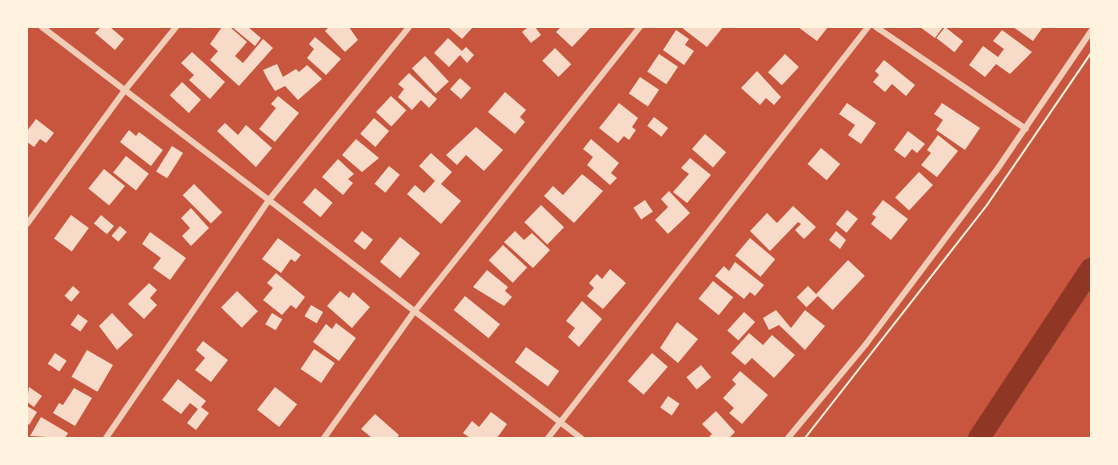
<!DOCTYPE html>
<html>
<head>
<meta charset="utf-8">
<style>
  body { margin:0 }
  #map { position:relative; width:1118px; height:465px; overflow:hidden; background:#c8553d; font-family:Montserrat,sans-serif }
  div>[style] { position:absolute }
  .river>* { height:22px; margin:-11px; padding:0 11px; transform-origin:11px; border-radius:11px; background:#8f3625 }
  .building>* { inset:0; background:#f7dbc8; transform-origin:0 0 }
  .path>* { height:2px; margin:-1px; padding:0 1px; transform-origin:1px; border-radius:1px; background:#fff3e0 }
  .minor>* { height:6px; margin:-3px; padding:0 3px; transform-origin:3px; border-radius:3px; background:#f1ccb7 }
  span { translate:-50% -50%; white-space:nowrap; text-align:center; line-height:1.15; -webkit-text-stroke:6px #fff3e0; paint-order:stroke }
  .frame { position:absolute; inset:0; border:28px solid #fff3e0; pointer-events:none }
</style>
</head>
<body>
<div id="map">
  <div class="river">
    <div style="left:979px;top:438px;width:203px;rotate:-56.5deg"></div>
  </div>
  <div class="building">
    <div style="clip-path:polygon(101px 27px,110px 27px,124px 39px,115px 50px,95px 33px)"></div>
    <div style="clip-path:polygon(222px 27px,230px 27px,247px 42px,235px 56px,243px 63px,263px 39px,273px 48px,239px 86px,210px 60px,218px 51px,210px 44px)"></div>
    <div style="clip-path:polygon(232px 27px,248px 27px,261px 38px,255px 46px)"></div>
    <div style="clip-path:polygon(329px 27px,349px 27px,358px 40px,345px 52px,325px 31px)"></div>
    <div style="clip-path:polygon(448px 27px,473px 27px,462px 39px)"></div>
    <div style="clip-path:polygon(528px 27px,535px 27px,541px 35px,531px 43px,522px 32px)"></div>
    <div style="clip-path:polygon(561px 27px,591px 27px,572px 47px,556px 32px)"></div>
    <div style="clip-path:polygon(681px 27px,723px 27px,707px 47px)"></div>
    <div style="clip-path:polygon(798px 27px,828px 27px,817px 41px)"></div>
    <div style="clip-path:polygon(920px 27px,943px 27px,935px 38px)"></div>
    <div style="left:945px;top:27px;width:23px;height:14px;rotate:38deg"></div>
    <div style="clip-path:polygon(1013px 27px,1043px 27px,1033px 41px)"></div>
    <div style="clip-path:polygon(676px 30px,689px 39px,685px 45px,694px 51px,684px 65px,663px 50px)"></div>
    <div style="clip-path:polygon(1002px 30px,1032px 52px,1010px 74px,996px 64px,985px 77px,969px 65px,983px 46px,998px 57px,1004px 49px,993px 41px)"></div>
    <div style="clip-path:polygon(315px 37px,341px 59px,326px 75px,307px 58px,314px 49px,309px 44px)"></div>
    <div style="clip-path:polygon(448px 38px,462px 51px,466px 47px,474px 55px,467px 63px,460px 55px,449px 67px,434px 53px)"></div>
    <div style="left:555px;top:48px;width:23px;height:18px;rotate:45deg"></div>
    <div style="clip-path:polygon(192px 52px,225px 82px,210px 99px,189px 80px,194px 75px,181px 63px)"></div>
    <div style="left:659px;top:54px;width:23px;height:21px;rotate:34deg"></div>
    <div style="left:785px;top:54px;width:19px;height:25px;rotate:43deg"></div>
    <div style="left:425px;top:56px;width:35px;height:18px;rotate:47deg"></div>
    <div style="clip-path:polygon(884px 60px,915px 85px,906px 96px,892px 84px,885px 92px,873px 82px,879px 75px,875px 71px)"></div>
    <div style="clip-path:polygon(277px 64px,283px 77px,296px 69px,299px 72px,307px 65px,322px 79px,298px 100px,285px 86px,275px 91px,268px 80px,263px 70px)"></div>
    <div style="clip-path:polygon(757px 71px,781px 97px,774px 105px,766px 98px,760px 105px,741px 88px)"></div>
    <div style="clip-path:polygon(409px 73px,437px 99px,429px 108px,421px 100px,412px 110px,398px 97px,404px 89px,398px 84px)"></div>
    <div style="left:640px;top:77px;width:23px;height:20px;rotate:34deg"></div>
    <div style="left:460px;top:78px;width:15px;height:15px;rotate:42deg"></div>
    <div style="left:182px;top:82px;width:26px;height:18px;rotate:43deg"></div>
    <div style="clip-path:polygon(505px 92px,526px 110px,520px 117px,525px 122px,515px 134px,488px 112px)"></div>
    <div style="clip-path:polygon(278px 96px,299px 113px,275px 142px,259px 129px,276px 108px,271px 104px)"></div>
    <div style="left:391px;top:96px;width:21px;height:22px;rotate:43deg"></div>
    <div style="clip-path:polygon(619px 103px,638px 118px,632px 127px,636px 130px,629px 140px,624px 136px,618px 143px,599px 128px)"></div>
    <div style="clip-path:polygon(847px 103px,876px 123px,861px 144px,848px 135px,855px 125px,839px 114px)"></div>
    <div style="clip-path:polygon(942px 103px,980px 128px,965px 150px,936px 130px,943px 120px,934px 114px)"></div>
    <div style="left:654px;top:117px;width:18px;height:11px;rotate:38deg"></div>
    <div style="left:374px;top:118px;width:20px;height:21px;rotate:41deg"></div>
    <div style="clip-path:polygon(36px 119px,54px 133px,46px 143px,40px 139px,34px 147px,27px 142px,27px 131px)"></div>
    <div style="clip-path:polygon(225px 123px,238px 135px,246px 125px,272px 148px,256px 167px,217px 131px)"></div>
    <div style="clip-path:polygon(476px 127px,503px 150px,484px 171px,466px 155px,457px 165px,446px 155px)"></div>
    <div style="clip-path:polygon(129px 130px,136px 136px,139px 132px,163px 150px,151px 166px,120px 142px)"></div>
    <div style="clip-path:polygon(908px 131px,925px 144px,917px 153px,912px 149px,905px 158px,894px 150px)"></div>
    <div style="left:705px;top:134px;width:28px;height:20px;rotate:41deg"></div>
    <div style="clip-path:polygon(938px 135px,958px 151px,937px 177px,921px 165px,931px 153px,927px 150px)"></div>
    <div style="clip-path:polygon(356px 139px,379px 158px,362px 172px,342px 155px)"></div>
    <div style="clip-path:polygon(591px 139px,619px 163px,611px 173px,617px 178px,610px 185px,587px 165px,593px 157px,583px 149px)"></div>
    <div style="left:172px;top:146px;width:13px;height:30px;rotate:32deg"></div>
    <div style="left:821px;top:148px;width:25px;height:21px;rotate:40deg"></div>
    <div style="clip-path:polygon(431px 153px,452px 172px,441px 184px,461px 201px,441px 224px,407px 194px,415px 185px,424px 193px,435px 181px,419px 166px)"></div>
    <div style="left:126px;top:156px;width:29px;height:21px;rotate:38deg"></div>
    <div style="clip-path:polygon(690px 158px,711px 175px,687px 203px,673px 192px,689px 174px,681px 168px)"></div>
    <div style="clip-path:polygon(338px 159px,354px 174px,348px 179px,353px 183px,343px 195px,322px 177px)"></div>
    <div style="left:389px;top:166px;width:14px;height:23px;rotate:39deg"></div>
    <div style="left:104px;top:169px;width:27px;height:25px;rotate:39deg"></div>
    <div style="left:919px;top:172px;width:19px;height:35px;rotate:43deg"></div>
    <div style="clip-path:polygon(582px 174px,603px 191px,574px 223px,544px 196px,553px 186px,563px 195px)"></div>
    <div style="left:194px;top:184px;width:40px;height:16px;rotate:45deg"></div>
    <div style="left:315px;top:188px;width:23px;height:19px;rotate:40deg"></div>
    <div style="clip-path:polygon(669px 191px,690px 213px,668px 234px,655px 220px,668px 207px,661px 199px)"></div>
    <div style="left:645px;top:200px;width:14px;height:14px;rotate:56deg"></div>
    <div style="clip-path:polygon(883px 200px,908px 219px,891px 240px,871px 224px,876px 217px,872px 214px)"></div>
    <div style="left:541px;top:205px;width:32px;height:24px;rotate:44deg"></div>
    <div style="clip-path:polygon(793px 206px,816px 227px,804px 239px,795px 230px,801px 224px,798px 222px,770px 251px,750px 231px,767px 213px,777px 223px)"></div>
    <div style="clip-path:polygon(191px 208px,209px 228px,191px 246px,182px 236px,190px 228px,181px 218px)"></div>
    <div style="left:847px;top:210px;width:14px;height:18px;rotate:39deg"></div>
    <div style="left:71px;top:215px;width:22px;height:29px;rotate:36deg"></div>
    <div style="left:101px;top:215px;width:17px;height:11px;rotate:40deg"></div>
    <div style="left:120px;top:226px;width:9px;height:13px;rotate:41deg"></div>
    <div style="left:362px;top:231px;width:14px;height:13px;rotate:39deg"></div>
    <div style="clip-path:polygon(515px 231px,524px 240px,532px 233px,550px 250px,533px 268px,504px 242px)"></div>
    <div style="clip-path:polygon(836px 231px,846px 240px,840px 249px,829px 240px)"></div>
    <div style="clip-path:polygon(150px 232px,186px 258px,170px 280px,153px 268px,161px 258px,142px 244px)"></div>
    <div style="left:400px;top:237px;width:26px;height:32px;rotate:39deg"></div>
    <div style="clip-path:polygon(278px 238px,301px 255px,295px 262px,291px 259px,281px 273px,262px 259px)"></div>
    <div style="left:750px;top:238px;width:33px;height:23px;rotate:40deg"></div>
    <div style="left:503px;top:245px;width:33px;height:21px;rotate:43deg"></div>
    <div style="left:848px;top:260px;width:23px;height:47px;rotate:43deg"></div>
    <div style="clip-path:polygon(735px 262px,764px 285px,755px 296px,750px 292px,744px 299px,715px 276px,724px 266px,729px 271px)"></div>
    <div style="clip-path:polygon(610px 269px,626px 283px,603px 309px,587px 296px,594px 288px,589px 283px,597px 274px,602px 279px)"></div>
    <div style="clip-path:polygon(487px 270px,508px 287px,505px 291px,512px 297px,504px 306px,473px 287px)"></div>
    <div style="clip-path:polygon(276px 273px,305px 297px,296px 309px,291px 305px,282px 315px,263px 300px,273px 288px,267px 283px)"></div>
    <div style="left:713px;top:281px;width:26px;height:23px;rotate:39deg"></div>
    <div style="clip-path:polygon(149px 283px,157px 290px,150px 298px,157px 305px,144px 319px,128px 304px)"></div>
    <div style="left:73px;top:286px;width:9px;height:13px;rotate:41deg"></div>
    <div style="left:808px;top:286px;width:14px;height:16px;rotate:45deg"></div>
    <div style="left:237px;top:291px;width:29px;height:23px;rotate:44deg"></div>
    <div style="clip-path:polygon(340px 291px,349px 298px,353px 292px,370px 307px,352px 328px,327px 306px)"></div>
    <div style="left:465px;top:296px;width:45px;height:18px;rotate:39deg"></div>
    <div style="clip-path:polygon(582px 301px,602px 319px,579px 347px,568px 337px,575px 328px,566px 321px)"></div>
    <div style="left:311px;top:305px;width:14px;height:13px;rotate:30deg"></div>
    <div style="clip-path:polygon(776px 310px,791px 328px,805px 310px,825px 326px,805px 350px,779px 325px,769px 330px,763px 318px)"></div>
    <div style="left:744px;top:312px;width:15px;height:25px;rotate:42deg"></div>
    <div style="clip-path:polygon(112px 313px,133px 335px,117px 350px,99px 326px)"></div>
    <div style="left:272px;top:313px;width:12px;height:13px;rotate:31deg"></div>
    <div style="left:78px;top:314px;width:12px;height:13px;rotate:35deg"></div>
    <div style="clip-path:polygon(677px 322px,698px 339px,678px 363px,660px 348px)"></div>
    <div style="clip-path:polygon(336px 323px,356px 338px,339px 361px,313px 342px,326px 324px,332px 329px)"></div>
    <div style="clip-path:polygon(749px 333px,763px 345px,772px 335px,795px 355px,774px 378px,752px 358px,745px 365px,731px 353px)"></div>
    <div style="clip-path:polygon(203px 341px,228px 360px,211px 382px,195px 370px,205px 358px,196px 350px)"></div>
    <div style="left:526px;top:347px;width:41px;height:19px;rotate:36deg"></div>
    <div style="left:314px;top:349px;width:25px;height:24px;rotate:34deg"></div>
    <div style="left:87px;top:350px;width:30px;height:31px;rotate:30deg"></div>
    <div style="left:55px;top:353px;width:14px;height:13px;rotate:34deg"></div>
    <div style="left:652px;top:353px;width:21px;height:37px;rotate:41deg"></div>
    <div style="left:701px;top:365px;width:16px;height:19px;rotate:50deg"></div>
    <div style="clip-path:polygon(740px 371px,768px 395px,742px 424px,729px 413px,734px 408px,723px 398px,736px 384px,732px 380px)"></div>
    <div style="clip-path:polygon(178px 379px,206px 401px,201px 407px,209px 413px,196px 430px,187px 423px,198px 409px,190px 403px,181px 414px,162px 400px)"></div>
    <div style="clip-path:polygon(29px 387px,42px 396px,34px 407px,27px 402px)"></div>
    <div style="left:275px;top:387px;width:28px;height:29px;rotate:38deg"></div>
    <div style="clip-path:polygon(74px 388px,92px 398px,75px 426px,53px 413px,59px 403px,63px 405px)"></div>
    <div style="left:668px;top:396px;width:14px;height:14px;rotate:34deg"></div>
    <div style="clip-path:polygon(27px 406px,37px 412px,29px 425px,27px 423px)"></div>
    <div style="clip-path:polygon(716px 411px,735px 432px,729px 438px,708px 438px,712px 434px,702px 424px)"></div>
    <div style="clip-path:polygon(491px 412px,507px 424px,497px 438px,470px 438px,463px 433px,472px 421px,479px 427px)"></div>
    <div style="clip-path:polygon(375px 414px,399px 435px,397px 438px,372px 438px,361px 429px)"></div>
    <div style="clip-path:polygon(41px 417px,68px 433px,65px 438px,30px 436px)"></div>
  </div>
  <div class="path">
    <div style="left:805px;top:438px;width:296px;rotate:-52deg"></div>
    <div style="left:987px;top:205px;width:184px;rotate:-55.6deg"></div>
  </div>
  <div class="minor">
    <div style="left:42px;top:27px;width:678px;rotate:37.33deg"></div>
    <div style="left:876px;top:27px;width:181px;rotate:34.2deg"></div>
    <div style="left:27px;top:224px;width:166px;rotate:-53.8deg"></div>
    <div style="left:125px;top:90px;width:81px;rotate:-51deg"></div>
    <div style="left:106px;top:438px;width:288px;rotate:-55.6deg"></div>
    <div style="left:269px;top:200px;width:223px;rotate:-51deg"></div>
    <div style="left:324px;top:438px;width:155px;rotate:-54.5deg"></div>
    <div style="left:414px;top:312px;width:364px;rotate:-51.6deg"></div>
    <div style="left:548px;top:438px;width:521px;rotate:-52.1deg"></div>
    <div style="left:788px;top:438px;width:122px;rotate:-50.3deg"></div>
    <div style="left:866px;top:344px;width:216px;rotate:-53.1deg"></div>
    <div style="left:996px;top:171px;width:169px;rotate:-55.8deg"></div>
  </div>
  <div class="frame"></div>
</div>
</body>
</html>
